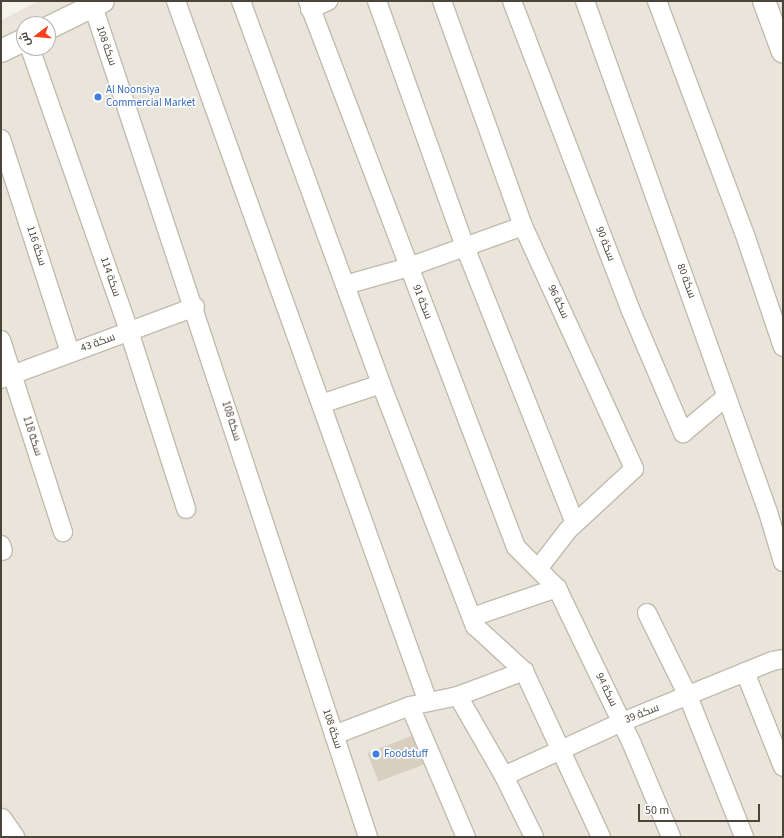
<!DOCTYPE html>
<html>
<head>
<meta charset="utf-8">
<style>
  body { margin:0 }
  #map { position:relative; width:784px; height:838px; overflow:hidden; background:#f6f3ec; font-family:"Source Sans 3",Cairo,sans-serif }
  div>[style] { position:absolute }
  .residential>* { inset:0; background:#eae5da }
  .building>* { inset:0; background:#d8cfc1; transform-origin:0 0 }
  .roads { filter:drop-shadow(1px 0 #c2bbae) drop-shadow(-1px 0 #c2bbae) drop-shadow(0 1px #c2bbae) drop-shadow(0 -1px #c2bbae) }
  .minor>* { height:18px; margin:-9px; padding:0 9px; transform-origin:9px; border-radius:9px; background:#fff }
  .tertiary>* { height:22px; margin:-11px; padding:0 11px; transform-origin:11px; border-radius:11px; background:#fff }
  .dots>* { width:11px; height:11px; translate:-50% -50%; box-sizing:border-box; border:2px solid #fff; border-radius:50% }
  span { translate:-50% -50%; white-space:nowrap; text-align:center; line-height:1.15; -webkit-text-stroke:3px #fff; paint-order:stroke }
  .street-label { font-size:11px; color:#4b4439 }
  .shop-label { font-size:11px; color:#366cbe }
  .left { translate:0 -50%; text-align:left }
  .frame { position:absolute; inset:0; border:2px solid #4b4439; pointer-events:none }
  .north { position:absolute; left:16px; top:16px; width:40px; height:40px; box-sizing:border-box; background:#fff; border:1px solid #b7b4b0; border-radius:50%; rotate:254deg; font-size:11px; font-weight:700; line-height:16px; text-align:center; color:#4b4439 }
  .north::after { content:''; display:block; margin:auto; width:14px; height:18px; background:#fc3f1d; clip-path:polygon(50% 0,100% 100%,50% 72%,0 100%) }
  .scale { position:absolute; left:638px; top:804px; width:122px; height:18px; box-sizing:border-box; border:2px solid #4b4439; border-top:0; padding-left:5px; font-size:12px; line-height:14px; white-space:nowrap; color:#4b4439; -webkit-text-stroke:3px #fff; paint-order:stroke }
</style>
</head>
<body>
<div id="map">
  <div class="residential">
    <div style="clip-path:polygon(evenodd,39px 1px,783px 1px,783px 837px,1px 837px,1px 20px,39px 1px,24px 24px,48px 24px,48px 48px,24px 48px,24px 24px)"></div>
  </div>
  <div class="building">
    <div style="left:414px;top:735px;width:31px;height:50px;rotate:69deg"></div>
  </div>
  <div class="roads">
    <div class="minor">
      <div style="left:176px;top:1px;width:745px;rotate:70.23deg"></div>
      <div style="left:241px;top:1px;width:408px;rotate:69.9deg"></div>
      <div style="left:381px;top:384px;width:260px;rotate:68.8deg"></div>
      <div style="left:475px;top:626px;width:67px;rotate:42.6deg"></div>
      <div style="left:524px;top:671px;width:183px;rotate:65.1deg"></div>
      <div style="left:308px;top:1px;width:584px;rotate:69.15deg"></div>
      <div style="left:516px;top:547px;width:58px;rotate:45deg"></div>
      <div style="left:557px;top:588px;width:173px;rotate:64.3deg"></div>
      <div style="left:632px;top:744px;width:101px;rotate:67.2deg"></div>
      <div style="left:377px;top:1px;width:261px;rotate:70.3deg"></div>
      <div style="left:465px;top:247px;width:297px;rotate:68.3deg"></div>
      <div style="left:442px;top:1px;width:239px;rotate:70.2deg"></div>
      <div style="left:523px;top:226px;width:267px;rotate:65.4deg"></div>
      <div style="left:634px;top:469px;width:90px;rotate:137.3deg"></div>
      <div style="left:568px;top:530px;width:49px;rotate:127.6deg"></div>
      <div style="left:512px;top:1px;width:332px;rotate:69deg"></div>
      <div style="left:631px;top:311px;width:133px;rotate:66.9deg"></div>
      <div style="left:683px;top:433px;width:57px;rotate:-40.1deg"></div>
      <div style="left:585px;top:1px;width:543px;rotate:70.3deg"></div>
      <div style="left:768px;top:512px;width:52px;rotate:73.3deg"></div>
      <div style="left:657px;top:1px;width:247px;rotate:69.4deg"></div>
      <div style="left:744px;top:232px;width:121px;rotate:71.3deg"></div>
      <div style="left:93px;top:6px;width:875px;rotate:71.69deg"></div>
      <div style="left:310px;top:9px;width:20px;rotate:-24deg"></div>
      <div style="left:30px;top:48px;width:300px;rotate:70.7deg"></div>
      <div style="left:129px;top:331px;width:187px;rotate:72.2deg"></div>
      <div style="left:1px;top:139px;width:225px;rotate:72.1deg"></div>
      <div style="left:345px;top:285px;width:66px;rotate:-15.7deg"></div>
      <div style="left:409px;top:267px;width:121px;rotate:-19.8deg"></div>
      <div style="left:1px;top:340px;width:202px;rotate:72.1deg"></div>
      <div style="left:1px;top:379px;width:207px;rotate:-20.4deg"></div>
      <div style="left:321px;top:404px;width:63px;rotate:-18.4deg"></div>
      <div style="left:1px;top:545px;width:6px;rotate:72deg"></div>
      <div style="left:647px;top:613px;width:93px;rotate:63.7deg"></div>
      <div style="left:688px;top:696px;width:152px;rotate:68.3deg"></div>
      <div style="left:472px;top:617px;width:90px;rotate:-18.8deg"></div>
      <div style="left:745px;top:672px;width:102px;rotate:68.2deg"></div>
      <div style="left:458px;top:696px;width:92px;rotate:60.1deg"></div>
      <div style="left:504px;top:776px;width:68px;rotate:63.8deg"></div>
      <div style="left:410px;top:706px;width:142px;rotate:66.9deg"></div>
      <div style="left:334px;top:735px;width:81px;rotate:-20.9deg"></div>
      <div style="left:410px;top:706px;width:49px;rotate:-11.8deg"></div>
      <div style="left:458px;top:696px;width:71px;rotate:-20.7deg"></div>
      <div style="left:504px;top:776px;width:130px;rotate:-24.6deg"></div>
      <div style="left:622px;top:722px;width:162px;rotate:-22.1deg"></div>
      <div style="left:772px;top:661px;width:11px;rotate:-10deg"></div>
    </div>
    <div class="tertiary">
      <div style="left:764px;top:1px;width:54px;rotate:69.6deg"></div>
      <div style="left:48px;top:28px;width:61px;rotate:-26.1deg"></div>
      <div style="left:1px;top:51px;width:25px;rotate:-26deg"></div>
      <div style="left:1px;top:820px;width:21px;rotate:55deg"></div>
    </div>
  </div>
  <div class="dots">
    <div style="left:98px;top:97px;background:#3f7fe0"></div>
    <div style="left:376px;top:754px;background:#3f7fe0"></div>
  </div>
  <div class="street-label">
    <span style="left:106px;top:46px;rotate:71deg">سكة 108</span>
    <span style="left:605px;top:244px;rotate:69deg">سكة 90</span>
    <span style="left:36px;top:246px;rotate:72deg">سكة 116</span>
    <span style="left:110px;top:277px;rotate:71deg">سكة 114</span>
    <span style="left:686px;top:281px;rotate:70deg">سكة 80</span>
    <span style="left:422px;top:302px;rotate:69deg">سكة 91</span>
    <span style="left:558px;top:302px;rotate:65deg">سكة 96</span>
    <span style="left:98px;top:343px;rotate:-20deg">سكة 43</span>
    <span style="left:231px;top:421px;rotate:72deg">سكة 108</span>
    <span style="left:32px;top:436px;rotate:72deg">سكة 118</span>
    <span style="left:606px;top:690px;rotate:64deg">سكة 94</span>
    <span style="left:642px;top:714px;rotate:-21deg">سكة 39</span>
    <span style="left:332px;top:729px;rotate:72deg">سكة 108</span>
  </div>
  <div class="shop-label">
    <span class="left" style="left:106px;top:97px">Al Noonsiya<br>Commercial Market</span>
    <span class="left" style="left:384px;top:754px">Foodstuff</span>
  </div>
  <div class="frame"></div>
  <div class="north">ش</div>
  <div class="scale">50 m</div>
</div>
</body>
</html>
